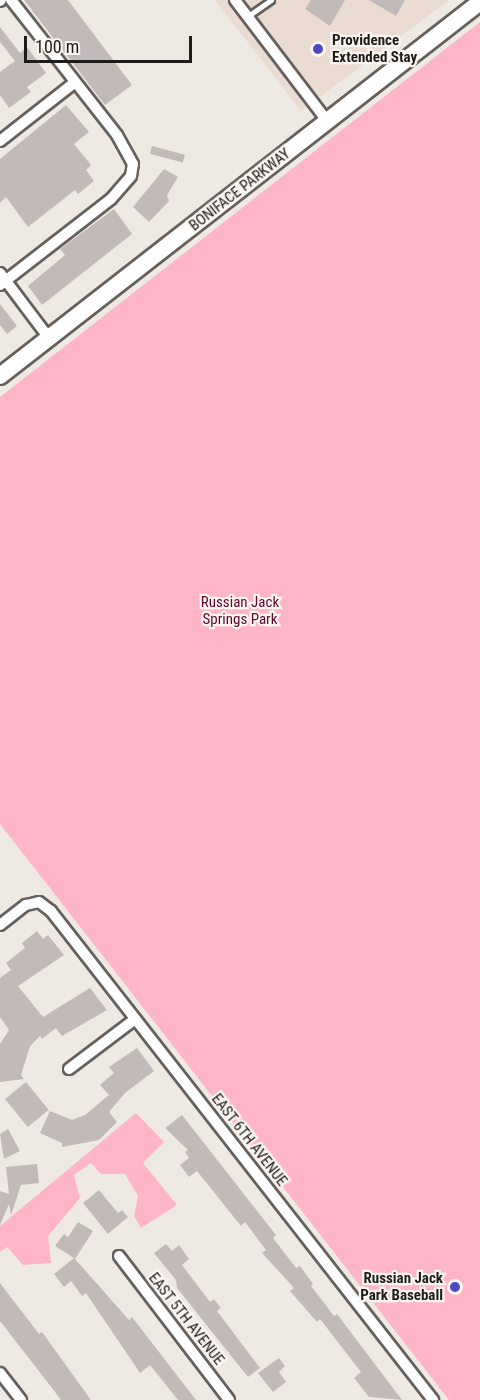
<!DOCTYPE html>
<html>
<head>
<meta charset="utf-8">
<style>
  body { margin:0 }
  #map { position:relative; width:480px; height:1400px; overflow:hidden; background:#efe9e4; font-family:"Roboto Condensed",sans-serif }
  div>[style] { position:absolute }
  .built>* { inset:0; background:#eadcd3 }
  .green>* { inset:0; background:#feb5c8 }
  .building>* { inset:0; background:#c2bab9; transform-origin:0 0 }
  .roads { filter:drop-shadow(2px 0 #65605c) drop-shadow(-2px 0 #65605c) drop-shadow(0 2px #65605c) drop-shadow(0 -2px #65605c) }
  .lane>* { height:5px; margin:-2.5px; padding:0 2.5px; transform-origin:2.5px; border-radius:2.5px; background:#fff }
  .street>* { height:10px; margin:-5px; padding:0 5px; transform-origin:5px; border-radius:5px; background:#fff }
  .primary>* { height:16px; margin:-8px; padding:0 8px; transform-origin:8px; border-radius:8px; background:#fff }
  .dots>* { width:16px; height:16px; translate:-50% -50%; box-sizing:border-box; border:3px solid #fcf6f2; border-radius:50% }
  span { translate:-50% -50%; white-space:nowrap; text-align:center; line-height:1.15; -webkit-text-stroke:4.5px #fcf6f2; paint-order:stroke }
  .poi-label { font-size:15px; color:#1e1c1a; font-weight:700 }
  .left { translate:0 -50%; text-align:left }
  .right { translate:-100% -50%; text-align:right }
  .street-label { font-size:15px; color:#1e1c1a }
  .park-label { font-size:15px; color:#5f052d }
  .scale { position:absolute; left:24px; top:36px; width:168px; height:27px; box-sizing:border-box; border:3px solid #1e1c1a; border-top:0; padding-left:8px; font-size:18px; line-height:21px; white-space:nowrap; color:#1e1c1a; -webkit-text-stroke:4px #fcf6f2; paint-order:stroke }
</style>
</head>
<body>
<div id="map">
  <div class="built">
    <div style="clip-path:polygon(215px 0,449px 0,301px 111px)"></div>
  </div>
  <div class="green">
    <div style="clip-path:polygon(480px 22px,480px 1400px,449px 1400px,0 824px,0 397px)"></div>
    <div style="clip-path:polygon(136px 1113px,164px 1142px,143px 1163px,177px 1205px,141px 1228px,134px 1216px,138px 1196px,125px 1174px,101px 1174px,91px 1163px,74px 1175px,80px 1198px,48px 1236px,51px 1263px,23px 1265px,7px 1247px,0 1252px,0 1226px)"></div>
  </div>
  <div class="building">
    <div style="clip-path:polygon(24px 0,68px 0,132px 85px,105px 105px)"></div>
    <div style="clip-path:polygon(311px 0,345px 0,330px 26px,305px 9px)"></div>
    <div style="clip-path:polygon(369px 0,405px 0,396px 16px)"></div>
    <div style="clip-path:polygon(0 27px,20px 53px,27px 47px,46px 73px,27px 87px,31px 92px,9px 108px,0 95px,0 72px,15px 61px,0 42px)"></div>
    <div style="clip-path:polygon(66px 105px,89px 132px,74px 144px,91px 165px,86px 170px,94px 181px,78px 194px,75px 190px,28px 227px,6px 197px,0 203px,0 159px)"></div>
    <div style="left:152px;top:146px;width:34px;height:8px;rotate:15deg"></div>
    <div style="clip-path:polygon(164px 169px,178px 177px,167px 195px,169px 201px,149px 222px,133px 207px)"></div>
    <div style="clip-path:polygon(114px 209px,132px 234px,42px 305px,28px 286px,65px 255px,60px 249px)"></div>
    <div style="clip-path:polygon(0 304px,17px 326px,7px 334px,0 325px)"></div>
    <div style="clip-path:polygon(37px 931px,43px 939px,48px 935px,64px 955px,18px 986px,43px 1017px,90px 988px,107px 1010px,62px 1036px,56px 1028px,42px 1039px,40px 1036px,30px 1046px,21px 1075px,24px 1079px,0 1082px,0 1044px,9px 1030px,0 1017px,0 978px,11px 970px,6px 963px,25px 948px,22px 943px)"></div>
    <div style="clip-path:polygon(137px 1048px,154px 1071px,125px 1093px,109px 1112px,117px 1122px,99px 1140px,62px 1147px,62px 1143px,40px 1133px,50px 1111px,72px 1120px,85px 1115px,109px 1095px,100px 1085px,114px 1073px,109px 1067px)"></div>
    <div style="left:26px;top:1082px;width:36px;height:27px;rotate:51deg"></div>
    <div style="clip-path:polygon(182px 1115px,276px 1235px,273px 1238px,296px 1268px,300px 1266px,313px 1284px,311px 1286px,334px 1316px,337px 1314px,402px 1400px,369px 1397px,354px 1378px,361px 1372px,320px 1319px,317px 1322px,296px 1298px,290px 1291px,294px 1288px,262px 1253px,266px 1250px,245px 1222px,241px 1226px,197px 1171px,189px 1177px,180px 1165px,189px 1158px,185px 1152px,188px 1150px,165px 1128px)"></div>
    <div style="clip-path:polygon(8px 1129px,20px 1151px,4px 1159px,0 1134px)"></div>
    <div style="clip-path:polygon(37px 1164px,39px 1183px,21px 1185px,11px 1215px,9px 1204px,0 1225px,0 1191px,9px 1194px,6px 1167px)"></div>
    <div style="clip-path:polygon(99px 1190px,118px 1213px,122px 1210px,128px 1217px,108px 1234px,83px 1203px)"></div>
    <div style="clip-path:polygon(78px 1222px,93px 1231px,75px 1259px,129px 1320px,132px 1317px,196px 1400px,178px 1400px,150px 1365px,140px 1373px,86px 1293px,82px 1296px,71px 1281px,64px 1287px,54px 1274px,74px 1258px,55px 1246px,64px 1234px,68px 1237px)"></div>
    <div style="clip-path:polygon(166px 1244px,172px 1251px,179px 1245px,189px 1259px,182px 1265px,210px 1302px,214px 1299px,221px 1308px,217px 1311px,260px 1368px,248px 1377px,177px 1288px,176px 1280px,154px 1253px)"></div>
    <div style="clip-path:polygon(0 1283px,39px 1334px,42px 1332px,91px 1400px,61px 1400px,52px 1388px,0 1321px)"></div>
    <div style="clip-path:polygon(279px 1358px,285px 1366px,279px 1372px,286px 1382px,273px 1392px,258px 1373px)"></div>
  </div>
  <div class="roads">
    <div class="lane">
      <div style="left:248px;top:16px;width:28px;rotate:-35deg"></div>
    </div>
    <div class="street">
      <div style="left:235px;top:0;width:153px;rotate:52.7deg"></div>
      <div style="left:0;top:1px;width:1px;rotate:-45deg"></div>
      <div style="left:0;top:141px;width:94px;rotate:-38.1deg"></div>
      <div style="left:0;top:273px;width:81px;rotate:53deg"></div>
      <div style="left:0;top:285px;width:140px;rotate:-37.8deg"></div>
      <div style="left:111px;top:199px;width:30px;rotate:-49deg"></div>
      <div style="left:131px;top:176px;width:12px;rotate:-81deg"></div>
      <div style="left:133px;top:164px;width:33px;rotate:-119deg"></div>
      <div style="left:117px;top:135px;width:172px;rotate:-128.1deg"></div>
      <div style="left:0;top:925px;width:33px;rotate:-38deg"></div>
      <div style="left:26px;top:905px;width:13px;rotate:-13deg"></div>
      <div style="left:39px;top:902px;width:15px;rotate:37deg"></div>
      <div style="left:51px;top:911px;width:621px;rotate:52deg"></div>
      <div style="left:69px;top:1069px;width:83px;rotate:-37.1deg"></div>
      <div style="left:119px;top:1256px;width:181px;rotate:52.6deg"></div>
      <div style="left:0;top:1373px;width:34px;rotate:52deg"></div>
    </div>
    <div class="primary">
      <div style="left:0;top:376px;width:609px;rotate:-37.92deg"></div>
    </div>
  </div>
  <div class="dots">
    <div style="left:318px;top:49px;background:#4e49c0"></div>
    <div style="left:455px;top:1287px;background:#4e49c0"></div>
  </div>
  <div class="poi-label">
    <span class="left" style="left:332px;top:49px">Providence<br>Extended Stay</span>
    <span class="right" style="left:443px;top:1287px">Russian Jack<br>Park Baseball</span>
  </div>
  <div class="street-label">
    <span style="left:240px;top:190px;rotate:-38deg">BONIFACE PARKWAY</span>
    <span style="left:249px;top:1140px;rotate:52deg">EAST 6TH AVENUE</span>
    <span style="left:186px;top:1319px;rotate:52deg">EAST 5TH AVENUE</span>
  </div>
  <div class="park-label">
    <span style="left:240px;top:611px">Russian Jack<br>Springs Park</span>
  </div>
  <div class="scale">100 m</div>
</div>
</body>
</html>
